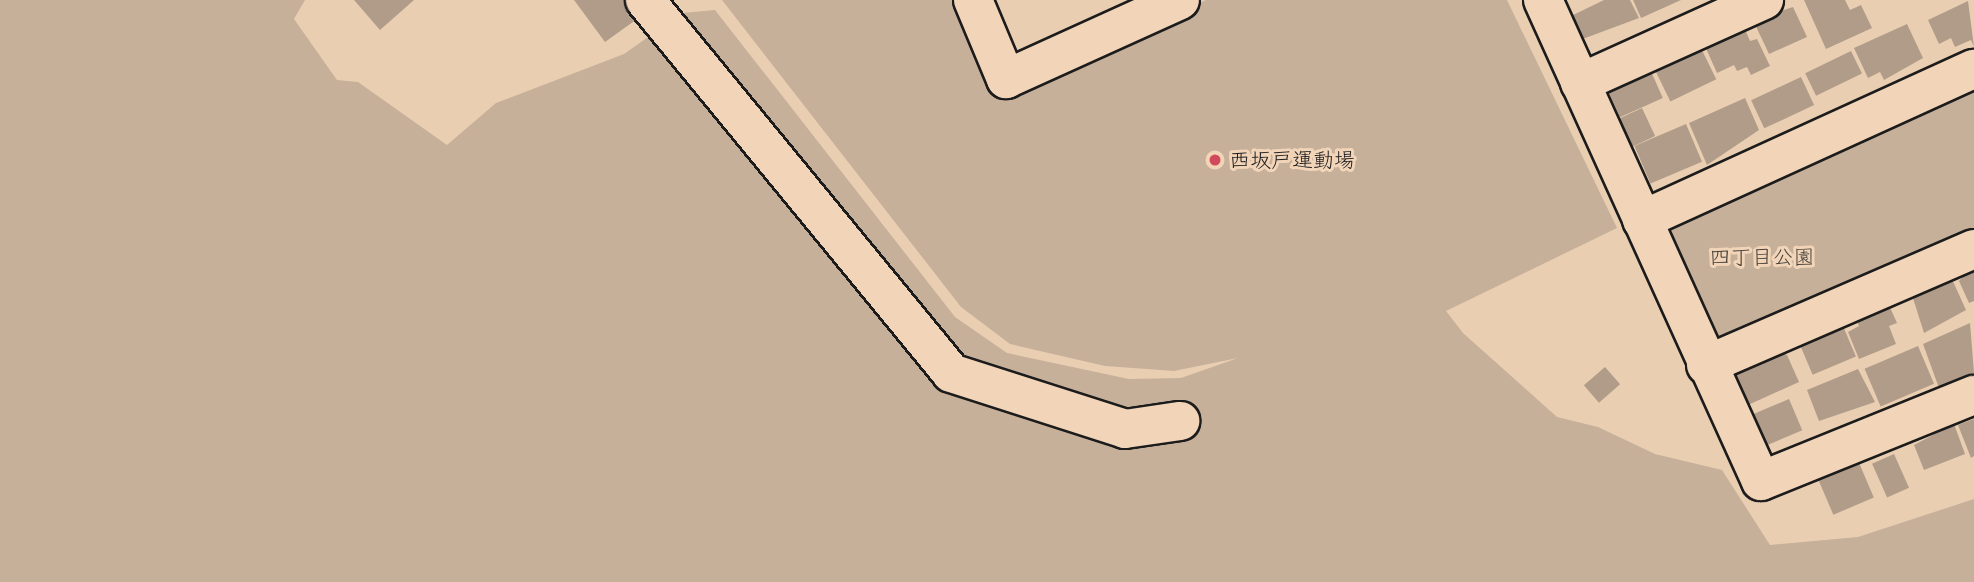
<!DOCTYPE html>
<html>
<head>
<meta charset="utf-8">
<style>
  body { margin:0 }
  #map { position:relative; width:1974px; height:582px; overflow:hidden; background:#e9ceb2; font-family:Delius,"Klee One",sans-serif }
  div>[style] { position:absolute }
  .green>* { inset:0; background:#c7b099 }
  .building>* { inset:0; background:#b09c89; transform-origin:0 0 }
  .roads { filter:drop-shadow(2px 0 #1c1c1c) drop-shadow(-2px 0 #1c1c1c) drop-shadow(0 2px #1c1c1c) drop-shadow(0 -2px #1c1c1c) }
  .street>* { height:38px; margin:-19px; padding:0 19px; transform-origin:19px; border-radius:19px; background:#f2d5b8 }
  .dots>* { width:19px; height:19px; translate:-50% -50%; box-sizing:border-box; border:4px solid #f2d5b8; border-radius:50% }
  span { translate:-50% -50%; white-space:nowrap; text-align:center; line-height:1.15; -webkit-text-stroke:6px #f2d5b8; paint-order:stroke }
  .poi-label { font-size:21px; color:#1c1c1c }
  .left { translate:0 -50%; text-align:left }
  .park-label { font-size:21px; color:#47413b }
</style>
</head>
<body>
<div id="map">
  <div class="green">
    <div style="clip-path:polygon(0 0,305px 0,294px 19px,337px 80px,358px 82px,447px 145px,496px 103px,624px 54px,682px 13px,715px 10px,955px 317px,1007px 353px,1129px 379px,1181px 378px,1238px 358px,1174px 371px,1105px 366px,1010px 344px,961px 307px,722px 0,961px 0,999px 93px,1206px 0,1507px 0,1617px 228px,1446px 311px,1463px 333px,1557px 417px,1598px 427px,1655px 454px,1722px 470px,1770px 545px,1858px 537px,1974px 499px,1974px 582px,0 582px)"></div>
    <div style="clip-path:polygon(1974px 91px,1974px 232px,1714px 341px,1668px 237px,1672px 226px)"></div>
  </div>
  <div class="building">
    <div style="clip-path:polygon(354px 0,414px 0,380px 30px)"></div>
    <div style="clip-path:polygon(574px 0,624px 0,637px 19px,605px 42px)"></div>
    <div style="clip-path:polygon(1604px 0,1630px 0,1639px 18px,1580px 40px,1569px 17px)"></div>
    <div style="clip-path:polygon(1633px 0,1681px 0,1641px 18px)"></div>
    <div style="clip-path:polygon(1804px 0,1845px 0,1850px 10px,1861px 5px,1872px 28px,1826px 49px)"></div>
    <div style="clip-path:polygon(1968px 1px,1974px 47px,1971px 40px,1955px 47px,1951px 38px,1939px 44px,1928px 20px)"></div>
    <div style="clip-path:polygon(1793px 7px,1807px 37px,1769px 54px,1753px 20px)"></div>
    <div style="clip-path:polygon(1907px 24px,1923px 58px,1884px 80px,1880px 72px,1868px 78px,1854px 48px)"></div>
    <div style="clip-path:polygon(1744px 27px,1750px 41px,1757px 39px,1770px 66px,1751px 75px,1747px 67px,1737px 71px,1734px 65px,1717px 73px,1704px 44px)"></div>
    <div style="left:1700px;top:46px;width:37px;height:51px;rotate:64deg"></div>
    <div style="left:1851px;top:51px;width:25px;height:51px;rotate:64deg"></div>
    <div style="left:1649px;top:67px;width:34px;height:47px;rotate:66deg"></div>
    <div style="left:1801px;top:77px;width:31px;height:55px;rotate:65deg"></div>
    <div style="clip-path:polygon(1745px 98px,1759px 130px,1707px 165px,1689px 123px)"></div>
    <div style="left:1642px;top:108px;width:31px;height:31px;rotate:65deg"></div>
    <div style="left:1686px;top:124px;width:41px;height:56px;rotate:67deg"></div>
    <div style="clip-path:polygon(1974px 264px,1974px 301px,1969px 303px,1959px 281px)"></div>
    <div style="clip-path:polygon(1951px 277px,1966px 310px,1924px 333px,1912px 295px)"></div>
    <div style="clip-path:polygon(1888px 303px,1897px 323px,1889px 326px,1896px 344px,1859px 359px,1848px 332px,1859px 326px,1855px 317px)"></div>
    <div style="clip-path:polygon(1970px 323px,1974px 373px,1939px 388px,1923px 344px)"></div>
    <div style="left:1843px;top:326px;width:33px;height:47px;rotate:67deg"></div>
    <div style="left:1918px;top:346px;width:41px;height:58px;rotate:67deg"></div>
    <div style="clip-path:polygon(1779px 352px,1787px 355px,1799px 382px,1748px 405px,1734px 372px)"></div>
    <div style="left:1605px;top:367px;width:23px;height:28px;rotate:49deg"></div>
    <div style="clip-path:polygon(1858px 369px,1875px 402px,1819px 421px,1807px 390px)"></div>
    <div style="left:1789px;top:399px;width:34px;height:41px;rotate:67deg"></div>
    <div style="clip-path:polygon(1974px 419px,1974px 456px,1971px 458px,1958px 425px)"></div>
    <div style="clip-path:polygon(1954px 424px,1965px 454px,1924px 470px,1914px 445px)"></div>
    <div style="left:1894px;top:454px;width:37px;height:24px;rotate:66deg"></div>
    <div style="left:1857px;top:458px;width:43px;height:44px;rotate:67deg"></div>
  </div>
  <div class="roads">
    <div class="street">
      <div style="left:645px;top:0;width:482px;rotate:50.6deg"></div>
      <div style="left:951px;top:373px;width:183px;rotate:17.8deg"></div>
      <div style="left:1125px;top:429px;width:56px;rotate:-8.3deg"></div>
      <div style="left:973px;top:0;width:86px;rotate:67.3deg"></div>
      <div style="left:1006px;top:79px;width:191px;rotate:-24.4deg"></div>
      <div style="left:1543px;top:0;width:528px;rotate:65.62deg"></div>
      <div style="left:1761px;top:481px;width:230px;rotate:-22deg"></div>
      <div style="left:1580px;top:83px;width:202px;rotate:-24.3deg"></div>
      <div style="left:1642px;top:220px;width:365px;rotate:-24.5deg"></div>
      <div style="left:1706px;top:365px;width:292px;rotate:-23.4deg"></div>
    </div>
  </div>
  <div class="dots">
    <div style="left:1215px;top:160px;background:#d1495b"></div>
  </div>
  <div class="poi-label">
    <span class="left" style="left:1229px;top:160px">西坂戸運動場</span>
  </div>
  <div class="park-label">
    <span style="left:1762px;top:257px">四丁目公園</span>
  </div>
</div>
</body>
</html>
